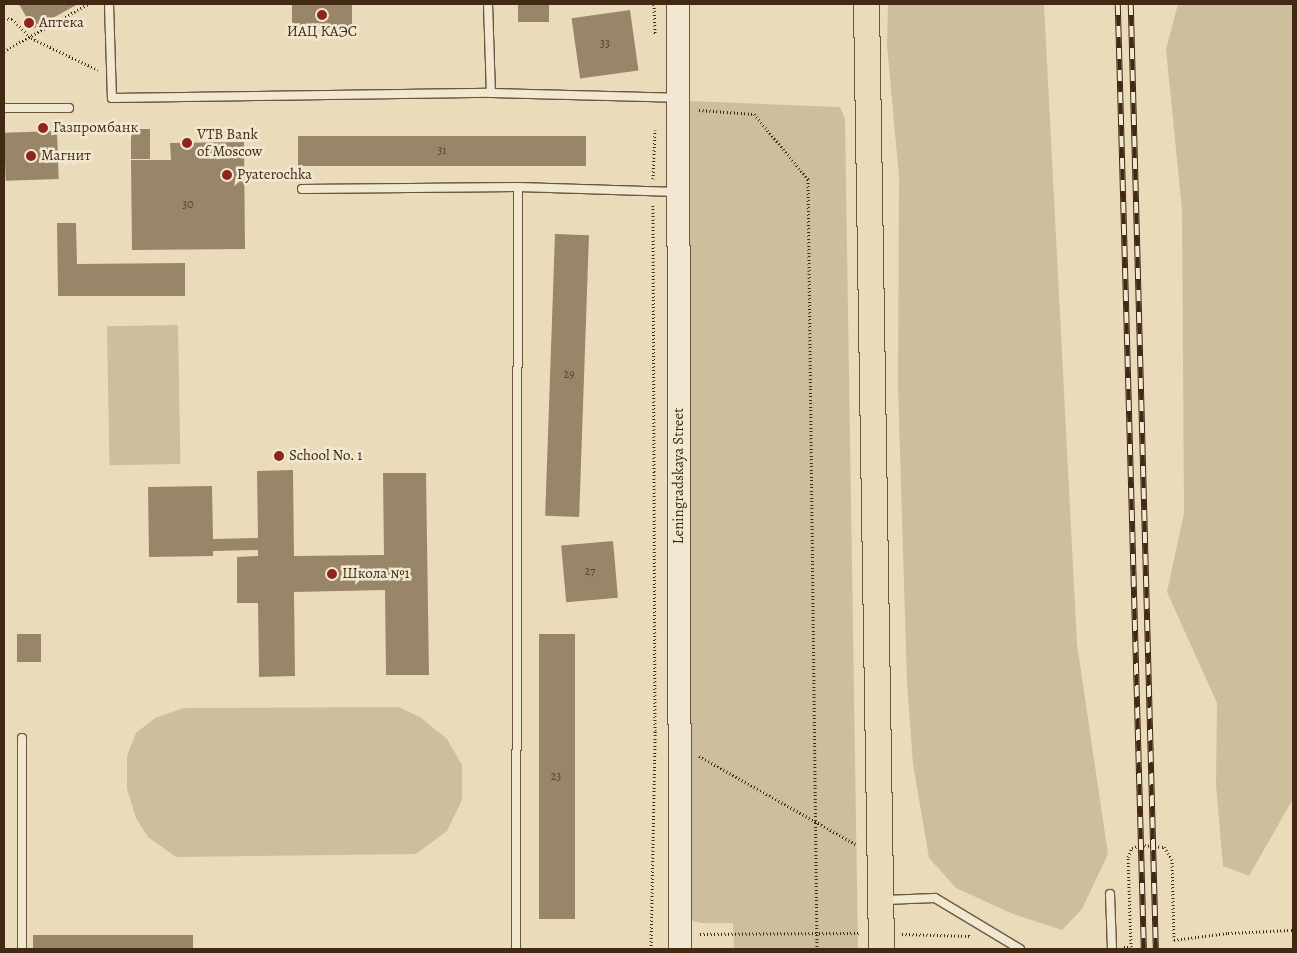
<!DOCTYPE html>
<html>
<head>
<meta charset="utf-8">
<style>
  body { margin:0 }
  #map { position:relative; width:1297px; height:953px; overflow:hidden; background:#eadcba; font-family:Alegreya,serif }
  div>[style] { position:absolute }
  .green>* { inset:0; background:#cdbe9e; transform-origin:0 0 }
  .building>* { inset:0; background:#99866a; transform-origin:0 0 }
  .path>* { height:3px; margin-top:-1.5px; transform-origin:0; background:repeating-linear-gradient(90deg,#422914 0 1px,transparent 0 3.5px) }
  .roads { filter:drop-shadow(1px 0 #6c563e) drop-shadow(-1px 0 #6c563e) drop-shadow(0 1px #6c563e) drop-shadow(0 -1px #6c563e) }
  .lane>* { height:8px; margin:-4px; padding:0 4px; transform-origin:4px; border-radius:4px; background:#f1e8d2 }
  .secondary>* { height:22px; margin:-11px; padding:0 11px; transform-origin:11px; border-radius:11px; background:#f1e8d2 }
  .primary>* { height:25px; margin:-12.5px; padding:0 12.5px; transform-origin:12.5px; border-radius:12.5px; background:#eadcba }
  .rail>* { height:5.5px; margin-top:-2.75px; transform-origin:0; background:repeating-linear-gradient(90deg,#f1e8d2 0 11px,#422914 0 22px); box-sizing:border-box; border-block:1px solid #422914 }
  .dots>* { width:14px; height:14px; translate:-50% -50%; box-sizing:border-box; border:2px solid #f1e8d2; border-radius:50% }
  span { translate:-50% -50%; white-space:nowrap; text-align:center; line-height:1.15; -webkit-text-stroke:5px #f1e8d2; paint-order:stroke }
  .number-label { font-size:12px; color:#58402a }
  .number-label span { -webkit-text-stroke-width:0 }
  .poi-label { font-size:15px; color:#422914 }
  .left { translate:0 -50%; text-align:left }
  .street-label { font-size:15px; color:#422914 }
  .frame { position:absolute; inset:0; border:5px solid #422914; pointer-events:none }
</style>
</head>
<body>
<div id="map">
  <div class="green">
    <div style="clip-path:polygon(888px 4px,1044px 4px,1077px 644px,1108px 854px,1082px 909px,1062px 930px,1013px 914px,956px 888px,929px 858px,913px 764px,907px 683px,898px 386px,899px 177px,887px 45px)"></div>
    <div style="clip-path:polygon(1178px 4px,1293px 4px,1293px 799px,1249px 876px,1223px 866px,1216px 785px,1217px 703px,1167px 592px,1184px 513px,1182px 210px,1166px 49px)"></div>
    <div style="clip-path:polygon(689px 101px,840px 107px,845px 119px,858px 949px,734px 949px,733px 923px,702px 923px,693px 921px,689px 915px)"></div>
    <div style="left:178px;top:325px;width:139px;height:71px;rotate:89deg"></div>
    <div style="clip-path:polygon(398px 707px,420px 717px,447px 739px,462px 765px,462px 800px,447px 831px,416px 854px,176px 857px,148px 837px,136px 818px,127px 789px,127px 756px,136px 733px,155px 718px,184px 708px)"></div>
  </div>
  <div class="building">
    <div style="clip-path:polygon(19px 4px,78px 4px,33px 29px)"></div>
    <div style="left:292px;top:4px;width:60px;height:22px"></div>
    <div style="left:518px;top:4px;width:31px;height:18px"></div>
    <div style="left:630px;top:10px;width:61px;height:59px;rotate:82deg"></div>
    <div style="left:150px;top:129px;width:30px;height:19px;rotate:90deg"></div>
    <div style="left:57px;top:131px;width:48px;height:53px;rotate:88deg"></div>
    <div style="left:298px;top:136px;width:288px;height:30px"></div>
    <div style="clip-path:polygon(244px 142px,245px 249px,132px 250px,131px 160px,171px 160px,170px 143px)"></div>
    <div style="clip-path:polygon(57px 223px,76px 223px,77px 264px,185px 263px,185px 296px,58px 296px)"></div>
    <div style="left:555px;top:234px;width:34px;height:282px;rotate:2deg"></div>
    <div style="clip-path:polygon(293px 470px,294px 556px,384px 555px,383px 473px,426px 473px,429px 675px,386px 675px,385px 590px,294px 592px,295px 676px,259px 677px,258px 603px,237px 603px,237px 557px,258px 556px,258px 550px,213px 551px,213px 556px,149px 557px,148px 487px,212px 486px,213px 539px,258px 538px,257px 471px)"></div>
    <div style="left:613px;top:541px;width:57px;height:52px;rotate:85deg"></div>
    <div style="left:41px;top:634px;width:28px;height:24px;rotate:90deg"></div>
    <div style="left:539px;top:634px;width:36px;height:285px"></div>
    <div style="left:33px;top:935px;width:160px;height:14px"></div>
  </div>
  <div class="path">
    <div style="left:654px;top:4px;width:30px;rotate:88deg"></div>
    <div style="left:4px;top:18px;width:8px;rotate:7deg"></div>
    <div style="left:12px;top:19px;width:27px;rotate:45deg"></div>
    <div style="left:31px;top:38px;width:74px;rotate:25.5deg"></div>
    <div style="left:4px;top:51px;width:96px;rotate:-29.2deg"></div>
    <div style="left:699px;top:110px;width:55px;rotate:4.2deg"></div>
    <div style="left:754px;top:114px;width:85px;rotate:50.3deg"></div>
    <div style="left:808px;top:179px;width:770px;rotate:89.33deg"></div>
    <div style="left:653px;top:179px;width:49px;rotate:-87.7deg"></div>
    <div style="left:699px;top:756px;width:181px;rotate:29.4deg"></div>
    <div style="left:700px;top:934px;width:159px;rotate:-0.4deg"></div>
    <div style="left:902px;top:934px;width:69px;rotate:1.7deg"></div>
    <div style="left:1124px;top:947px;width:7px"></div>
    <div style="left:1131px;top:947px;width:90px;rotate:-91.9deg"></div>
    <div style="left:1128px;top:857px;width:10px;rotate:-66deg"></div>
    <div style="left:1132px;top:848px;width:9px;rotate:-18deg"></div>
    <div style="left:1141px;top:845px;width:23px;rotate:5deg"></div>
    <div style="left:1164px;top:847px;width:14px;rotate:56deg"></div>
    <div style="left:1172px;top:859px;width:81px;rotate:88.6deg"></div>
    <div style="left:1174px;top:940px;width:54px;rotate:-7.4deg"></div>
    <div style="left:1228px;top:933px;width:65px;rotate:-2.6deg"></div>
    <div style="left:651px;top:949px;width:218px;rotate:-88.9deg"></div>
    <div style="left:655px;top:731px;width:526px;rotate:-90.22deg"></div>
  </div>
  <div class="roads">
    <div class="lane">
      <div style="left:109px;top:4px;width:94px;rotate:88.2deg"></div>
      <div style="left:112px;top:98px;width:379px;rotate:-0.8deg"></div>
      <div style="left:491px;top:93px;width:186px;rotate:1.5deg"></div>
      <div style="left:488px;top:4px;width:89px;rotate:88.1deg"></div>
      <div style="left:4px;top:108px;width:65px"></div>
      <div style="left:302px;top:189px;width:216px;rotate:-0.5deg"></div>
      <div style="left:518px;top:187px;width:159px;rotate:1.8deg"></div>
      <div style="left:1110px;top:894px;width:55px;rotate:87.9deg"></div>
      <div style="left:885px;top:900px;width:50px;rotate:-2.3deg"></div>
      <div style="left:935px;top:898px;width:99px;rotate:31deg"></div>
      <div style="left:22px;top:949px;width:211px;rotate:-90deg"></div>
      <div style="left:516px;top:949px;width:762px;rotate:-89.85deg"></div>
    </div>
    <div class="secondary">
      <div style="left:678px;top:4px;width:945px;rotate:89.88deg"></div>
    </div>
    <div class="primary">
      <div style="left:866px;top:4px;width:945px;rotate:89.09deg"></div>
    </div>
  </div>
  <div class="rail">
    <div style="left:1118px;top:4px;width:945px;rotate:88.42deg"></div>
    <div style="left:1131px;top:4px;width:945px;rotate:88.48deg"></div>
  </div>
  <div class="dots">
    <div style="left:322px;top:15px;background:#8f2418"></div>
    <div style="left:29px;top:23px;background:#8f2418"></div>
    <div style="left:43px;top:128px;background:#8f2418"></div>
    <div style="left:187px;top:143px;background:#8f2418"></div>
    <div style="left:31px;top:156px;background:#8f2418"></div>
    <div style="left:227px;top:175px;background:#8f2418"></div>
    <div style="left:279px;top:456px;background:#8f2418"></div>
    <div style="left:332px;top:574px;background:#8f2418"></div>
  </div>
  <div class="number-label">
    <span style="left:605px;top:44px">33</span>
    <span style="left:442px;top:151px">31</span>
    <span style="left:188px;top:205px">30</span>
    <span style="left:569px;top:375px">29</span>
    <span style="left:590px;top:572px">27</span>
    <span style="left:556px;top:777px">23</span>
  </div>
  <div class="poi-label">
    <span class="left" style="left:39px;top:23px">Аптека</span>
    <span style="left:322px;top:32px">ИАЦ КАЭС</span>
    <span class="left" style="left:53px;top:128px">Газпромбанк</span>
    <span class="left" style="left:197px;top:143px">VTB Bank<br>of Moscow</span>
    <span class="left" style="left:41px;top:156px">Магнит</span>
    <span class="left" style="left:237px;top:175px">Pyaterochka</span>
    <span class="left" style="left:289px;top:456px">School No. 1</span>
    <span class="left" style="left:342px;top:574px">Школа №1</span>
  </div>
  <div class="street-label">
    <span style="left:679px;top:476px;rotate:-90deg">Leningradskaya Street</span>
  </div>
  <div class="frame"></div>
</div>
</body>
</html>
